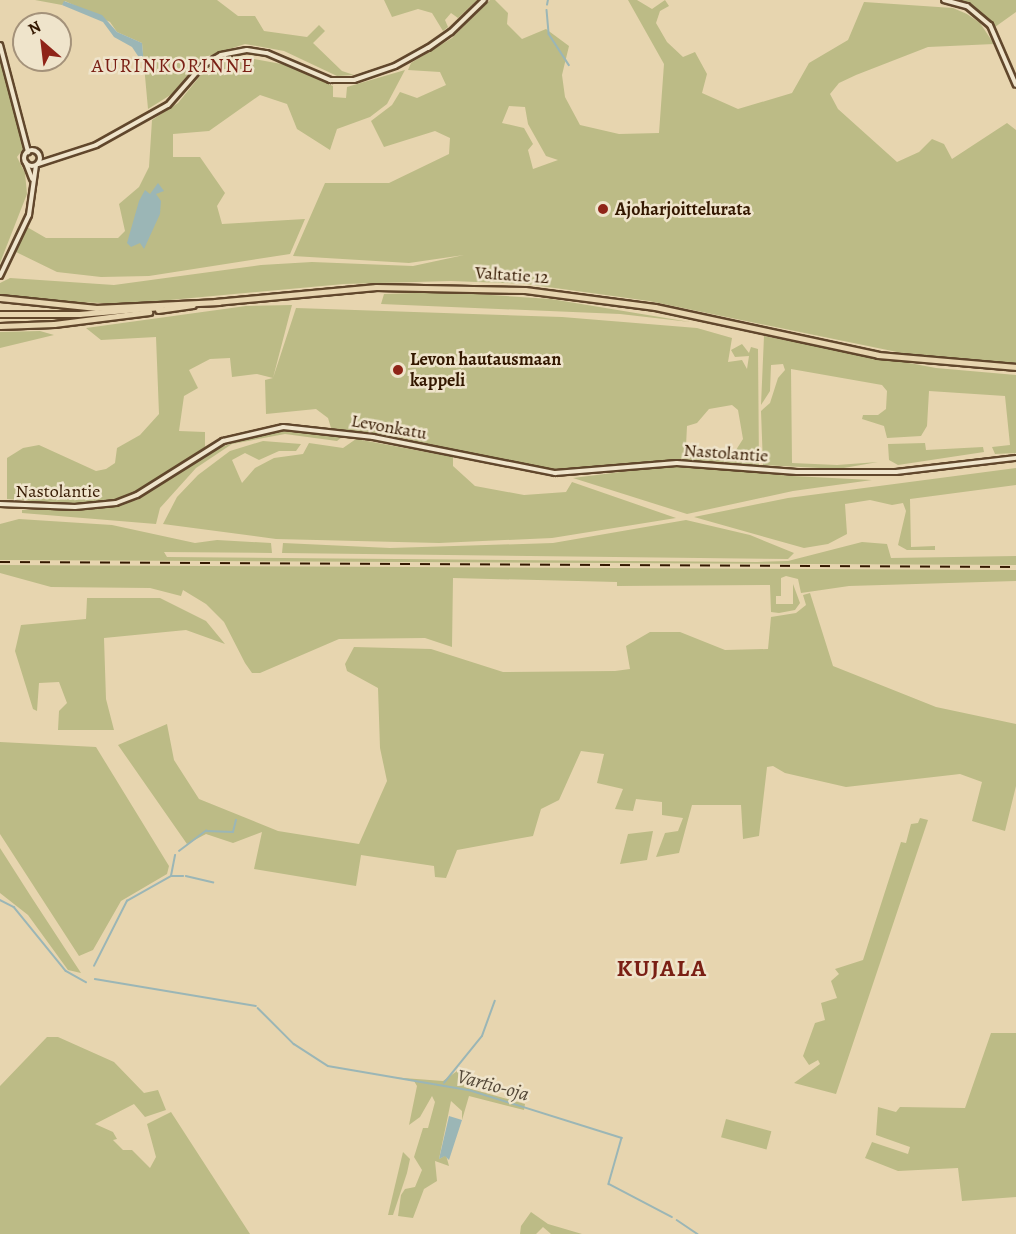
<!DOCTYPE html>
<html>
<head>
<meta charset="utf-8">
<style>
  body { margin:0 }
  #map { position:relative; width:1016px; height:1234px; overflow:hidden; background:#e7d5af; font-family:Alegreya,serif }
  div>[style] { position:absolute }
  .green>* { inset:0; background:#bcbb86; transform-origin:0 0 }
  .water>* { inset:0; background:#9bb6b6 }
  .stream>* { height:1.5px; margin:-0.75px; padding:0 0.75px; transform-origin:0.75px; border-radius:0.75px; background:#9bb6b6 }
  .roads { filter:drop-shadow(2px 0 #61472c) drop-shadow(-2px 0 #61472c) drop-shadow(0 2px #61472c) drop-shadow(0 -2px #61472c) }
  .tertiary>* { height:4px; margin:-2px; padding:0 2px; transform-origin:2px; border-radius:2px; background:#efe4cb }
  .tertiary>.ring { margin:-2px; padding:0; box-sizing:content-box; background:none; border:4px solid #efe4cb; border-radius:50% }
  .secondary>* { height:4px; margin:-2px; padding:0 2px; transform-origin:2px; border-radius:2px; background:#efe4cb }
  .trunk>* { height:5px; margin:-2.5px; padding:0 2.5px; transform-origin:2.5px; border-radius:2.5px; background:#e7d5af }
  .motorway>* { height:5px; margin:-2.5px; padding:0 2.5px; transform-origin:2.5px; border-radius:2.5px; background:#e7d5af }
  .rail>* { height:1.5px; margin-top:-0.75px; transform-origin:0; background:repeating-linear-gradient(90deg,#341800 0 10px,transparent 0 20px) }
  .dots>* { width:16px; height:16px; translate:-50% -50%; box-sizing:border-box; border:3px solid #efe4cb; border-radius:50% }
  span { translate:-50% -50%; white-space:nowrap; text-align:center; line-height:1.15; -webkit-text-stroke:5px #efe4cb; paint-order:stroke }
  .poi-label { font-size:18px; color:#341800; font-weight:700 }
  .left { translate:0 -50%; text-align:left }
  .street-label { font-size:18px; color:#341800 }
  .neighbourhood-label { font-size:20px; color:#7a1f14; letter-spacing:1.5px }
  .water-label { font-size:20px; color:#534737; font-style:italic }
  .district-label { font-size:24px; color:#7a1f14; font-weight:700; letter-spacing:1.5px }
  .north { position:absolute; left:12px; top:12px; width:60px; height:60px; box-sizing:border-box; background:#efe4cb; border:2px solid #a4927a; border-radius:50%; rotate:332deg; font-size:16px; font-weight:700; line-height:24px; text-align:center; color:#341800 }
  .north::after { content:''; display:block; margin:auto; width:21px; height:27px; background:#8f2418; clip-path:polygon(50% 0,100% 100%,50% 72%,0 100%) }
</style>
</head>
<body>
<div id="map">
  <div class="green">
    <div style="clip-path:polygon(35px 0,217px 0,238px 16px,255px 16px,264px 31px,307px 37px,319px 25px,325px 31px,313px 43px,342px 71px,354px 75px,337px 76px,284px 51px,245px 44px,202px 58px,172px 94px,148px 109px,142px 43px,117px 32px,110px 22px,65px 1px,62px 5px)"></div>
    <div style="clip-path:polygon(384px 0,477px 0,458px 18px,451px 13px,445px 20px,448px 27px,443px 31px,432px 13px,418px 9px,392px 17px)"></div>
    <div style="clip-path:polygon(evenodd,490px 0,495px 0,508px 13px,507px 24px,522px 39px,546px 29px,569px 46px,562px 75px,565px 97px,580px 125px,619px 134px,659px 133px,664px 64px,628px 0,637px 0,652px 9px,665px 0,669px 6px,660px 11px,656px 23px,667px 42px,683px 57px,695px 52px,707px 74px,702px 93px,738px 109px,792px 93px,809px 63px,848px 40px,864px 2px,953px 8px,967px 14px,980px 23px,994px 44px,928px 47px,856px 75px,839px 83px,830px 94px,838px 109px,897px 162px,919px 152px,932px 139px,944px 144px,952px 159px,1007px 123px,1016px 130px,1016px 363px,902px 353px,649px 301px,526px 284px,451px 281px,344px 284px,127px 304px,52px 301px,0 294px,0 283px,10px 278px,114px 285px,261px 265px,312px 262px,413px 266px,464px 255px,409px 263px,293px 256px,325px 183px,389px 183px,449px 154px,450px 138px,435px 131px,384px 147px,371px 121px,392px 105px,400px 92px,417px 98px,446px 85px,440px 72px,408px 70px,411px 63px,452px 38px,490px 0,509px 106px,525px 107px,528px 124px,546px 156px,558px 160px,533px 169px,528px 150px,533px 144px,524px 128px,502px 123px,509px 106px)"></div>
    <div style="clip-path:polygon(959px 0,1016px 0,1016px 12px,995px 27px,977px 9px)"></div>
    <div style="clip-path:polygon(0 55px,26px 145px,17px 157px,25px 173px,27px 194px,0 263px)"></div>
    <div style="clip-path:polygon(238px 56px,287px 65px,333px 86px,333px 97px,346px 98px,347px 87px,405px 70px,387px 104px,370px 117px,337px 129px,330px 150px,297px 129px,287px 104px,260px 95px,209px 131px,173px 134px,173px 157px,200px 157px,225px 193px,217px 206px,222px 224px,305px 219px,290px 254px,149px 276px,101px 277px,57px 272px,16px 252px,27px 227px,46px 238px,118px 238px,125px 231px,119px 204px,139px 187px,149px 167px,152px 120px,178px 103px,205px 70px)"></div>
    <div style="clip-path:polygon(445px 292px,551px 299px,690px 322px,620px 314px,381px 304px,384px 294px)"></div>
    <div style="clip-path:polygon(evenodd,292px 305px,273px 378px,296px 308px,562px 317px,697px 328px,732px 338px,728px 362px,742px 360px,747px 369px,749px 356px,735px 357px,731px 350px,742px 344px,749px 353px,751px 347px,758px 349px,759px 467px,676px 460px,556px 471px,397px 437px,331px 428px,328px 418px,316px 409px,266px 414px,265px 380px,273px 378px,257px 374px,232px 377px,230px 358px,210px 359px,189px 370px,198px 388px,184px 396px,179px 431px,205px 432px,205px 447px,137px 492px,106px 502px,69px 504px,7px 499px,7px 458px,23px 448px,39px 445px,96px 471px,106px 469px,115px 463px,117px 448px,140px 435px,159px 414px,156px 337px,101px 340px,86px 328px,246px 306px,292px 305px,732px 405px,738px 410px,743px 439px,736px 450px,724px 457px,695px 456px,686px 446px,687px 426px,697px 423px,709px 409px,732px 405px)"></div>
    <div style="clip-path:polygon(40px 331px,54px 335px,0 348px,0 332px)"></div>
    <div style="clip-path:polygon(764px 336px,936px 368px,1016px 375px,1016px 453px,995px 454px,992px 447px,1010px 445px,1005px 396px,929px 391px,927px 426px,921px 436px,887px 438px,884px 426px,862px 419px,863px 415px,878px 415px,886px 409px,887px 391px,882px 385px,791px 369px,792px 463px,837px 465px,878px 462px,838px 469px,763px 465px,761px 411px,770px 403px,778px 378px,785px 370px,783px 364px,771px 365px,770px 391px,761px 405px)"></div>
    <div style="clip-path:polygon(270px 430px,342px 437px,337px 441px,285px 434px,232px 444px,196px 468px,160px 508px,156px 524px,22px 513px,22px 510px,100px 509px,137px 500px,210px 451px)"></div>
    <div style="clip-path:polygon(356px 439px,453px 457px,453px 466px,475px 486px,524px 495px,566px 492px,572px 482px,676px 518px,552px 538px,439px 543px,276px 539px,163px 524px,177px 497px,198px 475px,230px 451px,263px 441px,301px 444px,296px 451px,279px 451px,259px 460px,245px 453px,232px 460px,242px 483px,255px 468px,274px 458px,303px 454px,309px 443px,343px 448px)"></div>
    <div style="clip-path:polygon(925px 443px,926px 450px,983px 447px,984px 452px,898px 465px,889px 460px,888px 444px)"></div>
    <div style="clip-path:polygon(676px 465px,792px 476px,872px 480px,793px 491px,687px 514px,573px 478px)"></div>
    <div style="clip-path:polygon(1016px 468px,1016px 485px,910px 499px,911px 547px,935px 546px,935px 550px,907px 550px,898px 545px,906px 511px,903px 503px,892px 505px,870px 500px,845px 504px,847px 534px,828px 544px,804px 548px,694px 517px,788px 498px)"></div>
    <div style="clip-path:polygon(19px 519px,112px 525px,195px 543px,217px 540px,271px 543px,272px 553px,164px 552px,167px 557px,757px 562px,788px 561px,862px 542px,887px 544px,891px 558px,1016px 556px,1016px 565px,0 560px,0 524px)"></div>
    <div style="clip-path:polygon(686px 520px,750px 535px,794px 553px,788px 559px,282px 553px,283px 543px,390px 548px,553px 543px)"></div>
    <div style="clip-path:polygon(0 565px,1016px 570px,1016px 581px,849px 586px,801px 593px,798px 579px,786px 576px,781px 578px,781px 596px,776px 596px,776px 604px,793px 604px,793px 584px,800px 603px,795px 610px,779px 613px,771px 612px,770px 585px,617px 586px,617px 582px,453px 578px,452px 647px,425px 638px,339px 639px,260px 673px,252px 673px,245px 663px,224px 622px,206px 604px,183px 590px,181px 596px,150px 588px,51px 587px,0 573px)"></div>
    <div style="clip-path:polygon(810px 593px,833px 666px,936px 707px,1016px 724px,1016px 786px,1005px 831px,972px 821px,982px 782px,960px 774px,846px 787px,785px 773px,773px 766px,767px 767px,759px 836px,743px 839px,741px 805px,692px 805px,679px 853px,656px 857px,665px 833px,678px 831px,683px 818px,662px 815px,662px 802px,636px 799px,633px 811px,615px 809px,623px 789px,597px 783px,604px 754px,581px 751px,559px 800px,541px 809px,533px 836px,457px 850px,446px 878px,435px 877px,434px 866px,361px 855px,356px 886px,254px 869px,262px 832px,233px 843px,206px 834px,187px 844px,118px 745px,167px 724px,174px 760px,199px 799px,278px 831px,359px 844px,387px 781px,380px 748px,378px 688px,347px 671px,345px 664px,354px 647px,431px 649px,503px 672px,615px 671px,630px 669px,626px 646px,650px 632px,680px 632px,725px 650px,768px 649px,771px 617px,796px 613px,806px 605px,803px 595px)"></div>
    <div style="clip-path:polygon(87px 598px,160px 598px,206px 621px,225px 644px,186px 630px,104px 638px,106px 699px,114px 730px,58px 730px,59px 711px,67px 703px,59px 682px,39px 683px,37px 711px,33px 709px,15px 651px,21px 625px,86px 619px)"></div>
    <div style="clip-path:polygon(0 742px,96px 747px,169px 866px,167px 874px,121px 901px,93px 950px,79px 956px,0 834px)"></div>
    <div style="clip-path:polygon(920px 818px,928px 820px,836px 1094px,794px 1083px,820px 1064px,818px 1060px,809px 1065px,803px 1056px,815px 1023px,825px 1020px,821px 1003px,837px 998px,831px 981px,839px 974px,835px 969px,863px 960px,901px 842px,906px 843px,911px 824px,918px 823px)"></div>
    <div style="clip-path:polygon(653px 831px,647px 860px,620px 864px,628px 834px)"></div>
    <div style="clip-path:polygon(0 848px,30px 895px,81px 973px,68px 970px,28px 915px,0 893px)"></div>
    <div style="clip-path:polygon(991px 1033px,1016px 1033px,1016px 1197px,962px 1201px,958px 1168px,898px 1171px,865px 1158px,872px 1142px,908px 1154px,910px 1147px,876px 1135px,878px 1107px,896px 1112px,900px 1107px,965px 1108px)"></div>
    <div style="clip-path:polygon(47px 1037px,58px 1037px,114px 1062px,144px 1093px,158px 1090px,166px 1110px,145px 1117px,134px 1104px,95px 1124px,113px 1132px,117px 1139px,113px 1140px,123px 1150px,132px 1150px,150px 1168px,156px 1157px,147px 1124px,171px 1112px,250px 1234px,0 1234px,0 1086px)"></div>
    <div style="clip-path:polygon(460px 1069px,464px 1087px,525px 1104px,524px 1110px,469px 1096px,462px 1120px,462px 1111px,451px 1101px,439px 1159px,446px 1155px,449px 1166px,435px 1161px,437px 1181px,424px 1189px,413px 1218px,398px 1216px,401px 1195px,405px 1189px,415px 1187px,422px 1170px,414px 1157px,423px 1128px,428px 1128px,435px 1102px,432px 1096px,420px 1117px,409px 1125px,417px 1086px,414px 1081px,390px 1077px,443px 1081px)"></div>
    <div style="left:726px;top:1119px;width:47px;height:19px;rotate:15deg"></div>
    <div style="clip-path:polygon(403px 1152px,410px 1159px,407px 1173px,393px 1215px,388px 1215px)"></div>
    <div style="clip-path:polygon(531px 1212px,548px 1224px,582px 1234px,551px 1234px,543px 1227px,536px 1234px,520px 1234px,521px 1226px)"></div>
  </div>
  <div class="water">
    <div style="clip-path:polygon(64px 1px,102px 15px,117px 32px,142px 43px,144px 65px,132px 47px,114px 37px,103px 22px,62px 5px)"></div>
    <div style="clip-path:polygon(158px 183px,164px 191px,156px 194px,161px 201px,160px 214px,144px 249px,140px 243px,131px 247px,127px 243px,139px 201px,145px 190px,150px 194px)"></div>
    <div style="clip-path:polygon(449px 1116px,462px 1120px,449px 1160px,445px 1156px,439px 1159px)"></div>
  </div>
  <div class="stream">
    <div style="left:547px;top:5px;width:5px;rotate:-79deg"></div>
    <div style="left:547px;top:10px;width:24px;rotate:85deg"></div>
    <div style="left:549px;top:34px;width:37px;rotate:57deg"></div>
    <div style="left:179px;top:851px;width:34px;rotate:-37deg"></div>
    <div style="left:206px;top:831px;width:27px;rotate:2deg"></div>
    <div style="left:233px;top:832px;width:12px;rotate:-76deg"></div>
    <div style="left:172px;top:876px;width:11px"></div>
    <div style="left:186px;top:876px;width:28px;rotate:13deg"></div>
    <div style="left:0;top:900px;width:16px;rotate:27deg"></div>
    <div style="left:14px;top:907px;width:82px;rotate:50.9deg"></div>
    <div style="left:66px;top:971px;width:23px;rotate:29deg"></div>
    <div style="left:94px;top:966px;width:73px;rotate:-63.1deg"></div>
    <div style="left:127px;top:901px;width:51px;rotate:-29.6deg"></div>
    <div style="left:171px;top:876px;width:21px;rotate:-79deg"></div>
    <div style="left:95px;top:979px;width:163px;rotate:9.5deg"></div>
    <div style="left:258px;top:1008px;width:51px;rotate:45deg"></div>
    <div style="left:294px;top:1044px;width:40px;rotate:32.9deg"></div>
    <div style="left:328px;top:1066px;width:143px;rotate:9.7deg"></div>
    <div style="left:469px;top:1090px;width:160px;rotate:17.4deg"></div>
    <div style="left:622px;top:1138px;width:48px;rotate:105.8deg"></div>
    <div style="left:609px;top:1184px;width:71px;rotate:27.6deg"></div>
    <div style="left:444px;top:1083px;width:60px;rotate:-51deg"></div>
    <div style="left:482px;top:1036px;width:37px;rotate:-70deg"></div>
    <div style="left:677px;top:1220px;width:25px;rotate:34deg"></div>
  </div>
  <div class="roads">
    <div class="tertiary">
      <div style="left:944px;top:0;width:24px;rotate:15deg"></div>
      <div style="left:967px;top:6px;width:30px;rotate:40deg"></div>
      <div style="left:990px;top:25px;width:65px;rotate:66.6deg"></div>
      <div style="left:0;top:45px;width:111px;rotate:75.3deg"></div>
      <div class="ring" style="left:24px;top:150px;width:12px;height:12px"></div>
      <div style="left:26px;top:163px;width:17px;rotate:69deg"></div>
      <div style="left:38px;top:164px;width:61px;rotate:-18.1deg"></div>
      <div style="left:96px;top:145px;width:82px;rotate:-29.1deg"></div>
      <div style="left:168px;top:105px;width:52px;rotate:-48.9deg"></div>
      <div style="left:202px;top:66px;width:22px;rotate:-30deg"></div>
      <div style="left:221px;top:55px;width:26px;rotate:-11deg"></div>
      <div style="left:247px;top:50px;width:20px;rotate:9deg"></div>
      <div style="left:267px;top:53px;width:69px;rotate:23.2deg"></div>
      <div style="left:330px;top:80px;width:24px"></div>
      <div style="left:354px;top:80px;width:43px;rotate:-18.9deg"></div>
      <div style="left:395px;top:66px;width:38px;rotate:-29deg"></div>
      <div style="left:428px;top:48px;width:28px;rotate:-35deg"></div>
      <div style="left:451px;top:32px;width:46px;rotate:-44.1deg"></div>
      <div style="left:0;top:276px;width:68px;rotate:-64.6deg"></div>
      <div style="left:29px;top:215px;width:50px;rotate:-82deg"></div>
    </div>
    <div class="secondary">
      <div style="left:0;top:504px;width:75px;rotate:2.3deg"></div>
      <div style="left:75px;top:507px;width:41px;rotate:-5.6deg"></div>
      <div style="left:116px;top:503px;width:22px;rotate:-21deg"></div>
      <div style="left:137px;top:495px;width:102px;rotate:-32.1deg"></div>
      <div style="left:223px;top:441px;width:62px;rotate:-13.1deg"></div>
      <div style="left:283px;top:427px;width:91px;rotate:6.3deg"></div>
      <div style="left:373px;top:437px;width:186px;rotate:11.2deg"></div>
      <div style="left:555px;top:473px;width:122px;rotate:-4.7deg"></div>
      <div style="left:677px;top:463px;width:120px;rotate:4.3deg"></div>
      <div style="left:797px;top:472px;width:99px"></div>
      <div style="left:896px;top:472px;width:121px;rotate:-6.7deg"></div>
    </div>
    <div class="trunk">
      <div style="left:215px;top:302px;width:162px;rotate:-5.3deg"></div>
      <div style="left:376px;top:287px;width:149px;rotate:1.2deg"></div>
      <div style="left:525px;top:290px;width:131px;rotate:7.5deg"></div>
      <div style="left:655px;top:307px;width:228px;rotate:12.1deg"></div>
      <div style="left:878px;top:355px;width:139px;rotate:5deg"></div>
      <div style="left:158px;top:310px;width:35px;rotate:-8deg"></div>
      <div style="left:0;top:314px;width:79px"></div>
      <div style="left:79px;top:314px;width:82px;rotate:-4.9deg"></div>
      <div style="left:54px;top:324px;width:96px;rotate:-7.2deg"></div>
    </div>
    <div class="motorway">
      <div style="left:0;top:298px;width:97px;rotate:5.9deg"></div>
      <div style="left:96px;top:308px;width:123px;rotate:-2.8deg"></div>
      <div style="left:0;top:326px;width:54px;rotate:-2.1deg"></div>
    </div>
  </div>
  <div class="rail">
    <div style="left:0;top:562px;width:1016px;rotate:0.28deg"></div>
  </div>
  <div class="dots">
    <div style="left:603px;top:209px;background:#8f2418"></div>
    <div style="left:398px;top:370px;background:#8f2418"></div>
  </div>
  <div class="poi-label">
    <span class="left" style="left:615px;top:209px">Ajoharjoittelurata</span>
    <span class="left" style="left:410px;top:370px">Levon hautausmaan<br>kappeli</span>
  </div>
  <div class="street-label">
    <span style="left:512px;top:275px;rotate:4deg">Valtatie 12</span>
    <span style="left:389px;top:427px;rotate:10deg">Levonkatu</span>
    <span style="left:726px;top:453px;rotate:4deg">Nastolantie</span>
    <span style="left:58px;top:491px">Nastolantie</span>
  </div>
  <div class="neighbourhood-label">
    <span style="left:173px;top:65px">AURINKORINNE</span>
  </div>
  <div class="water-label">
    <span style="left:493px;top:1085px;rotate:15deg">Vartio-oja</span>
  </div>
  <div class="district-label">
    <span style="left:662px;top:969px">KUJALA</span>
  </div>
  <div class="north">N</div>
</div>
</body>
</html>
